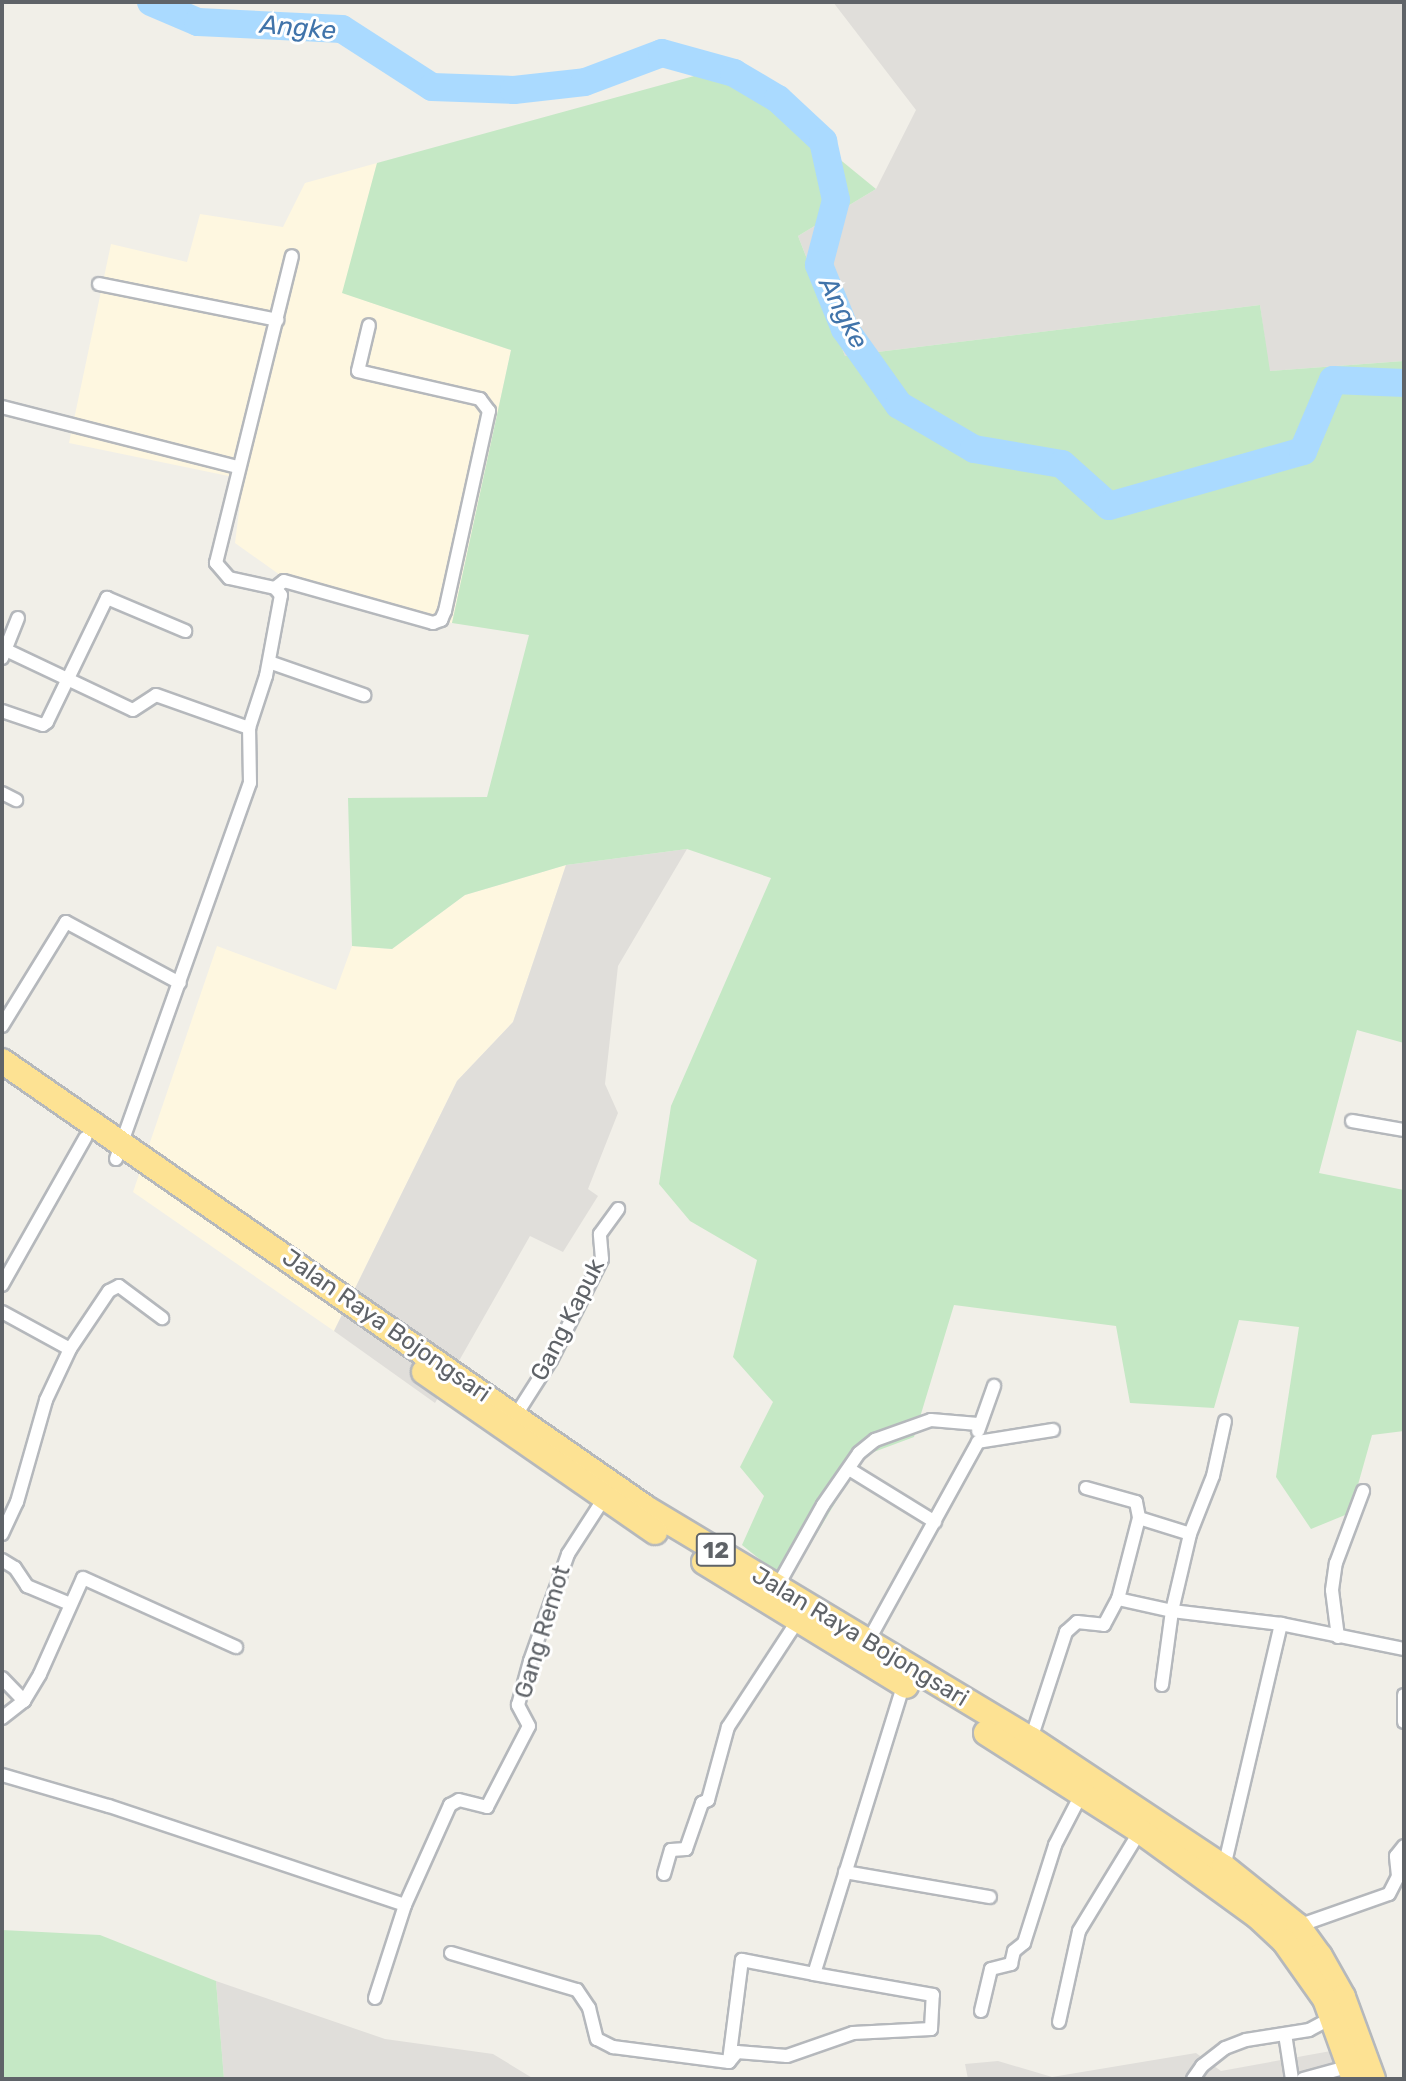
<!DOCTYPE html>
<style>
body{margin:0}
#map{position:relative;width:1406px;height:2081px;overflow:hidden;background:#f1efe8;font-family:Rubik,sans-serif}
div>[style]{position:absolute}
.commercial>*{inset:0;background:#fef7e0}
.industrial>*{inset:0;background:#e0deda}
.green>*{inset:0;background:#c5e8c5}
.river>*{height:28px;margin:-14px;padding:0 14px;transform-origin:14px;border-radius:14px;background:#aadaff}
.roads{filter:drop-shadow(2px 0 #b5b8bc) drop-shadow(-2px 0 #b5b8bc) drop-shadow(0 2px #b5b8bc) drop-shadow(0 -2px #b5b8bc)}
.street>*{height:12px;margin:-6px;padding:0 6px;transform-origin:6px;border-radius:6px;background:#fff}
.highway>*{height:24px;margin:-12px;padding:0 12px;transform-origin:12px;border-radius:12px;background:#fde293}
span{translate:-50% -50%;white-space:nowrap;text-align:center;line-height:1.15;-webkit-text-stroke:6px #fff;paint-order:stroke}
.shield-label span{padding:2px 5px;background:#fff;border:2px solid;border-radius:5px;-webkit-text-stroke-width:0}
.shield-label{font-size:23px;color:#5f6368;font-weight:700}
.street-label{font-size:24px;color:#5f6368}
.water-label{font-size:26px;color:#4174aa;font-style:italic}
.frame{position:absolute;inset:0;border:4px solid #5f6368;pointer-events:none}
</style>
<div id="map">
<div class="commercial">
<div style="clip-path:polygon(377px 163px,343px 293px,511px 350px,452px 623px,290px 582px,235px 543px,243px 479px,69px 443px,111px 244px,187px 262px,200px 214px,283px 227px,305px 183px)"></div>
<div style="clip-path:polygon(566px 865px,513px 1022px,457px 1081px,334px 1331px,133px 1192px,217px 946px,336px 990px,352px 946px,392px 949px,465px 895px)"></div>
</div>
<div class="industrial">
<div style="clip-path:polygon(833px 2px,1404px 2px,1404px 361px,1269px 371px,1260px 305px,845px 356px,798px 236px,876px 189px,916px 110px)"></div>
<div style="clip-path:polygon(687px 849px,618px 966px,605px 1084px,618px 1113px,588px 1189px,598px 1196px,563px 1252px,530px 1236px,435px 1403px,334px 1331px,457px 1081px,513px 1022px,566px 865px)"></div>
<div style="clip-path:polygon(216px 1981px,385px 2039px,493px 2054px,534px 2079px,224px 2079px)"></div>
<div style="clip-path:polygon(1331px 2051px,1340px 2079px,968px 2079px,965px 2064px,998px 2061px,1052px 2077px,1196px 2053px,1221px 2071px)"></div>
</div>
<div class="green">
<div style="clip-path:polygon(727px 67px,876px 189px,798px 236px,845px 356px,1260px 305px,1270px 371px,1404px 361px,1404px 1043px,1357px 1030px,1319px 1173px,1404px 1190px,1404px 1431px,1372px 1435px,1350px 1513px,1311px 1529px,1276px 1477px,1299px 1327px,1239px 1320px,1214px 1408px,1130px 1403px,1116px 1326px,954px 1305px,914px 1437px,863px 1456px,788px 1582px,742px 1545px,764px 1496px,740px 1467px,773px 1402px,733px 1357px,757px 1260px,690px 1221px,659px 1184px,671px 1106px,771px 878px,687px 849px,566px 865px,465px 895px,392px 949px,352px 946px,348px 798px,487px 797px,529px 635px,452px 623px,511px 350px,342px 293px,377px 163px)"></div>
<div style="clip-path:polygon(2px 1930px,100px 1935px,216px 1981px,224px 2079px,2px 2079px)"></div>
</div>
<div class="river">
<div style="left:151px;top:2px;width:51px;rotate:23.1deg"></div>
<div style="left:198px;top:22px;width:144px;rotate:2.8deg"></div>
<div style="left:342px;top:29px;width:107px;rotate:32.8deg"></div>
<div style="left:432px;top:87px;width:82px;rotate:2.1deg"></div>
<div style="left:514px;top:90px;width:71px;rotate:-6.4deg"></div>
<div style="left:585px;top:82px;width:82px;rotate:-20.6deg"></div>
<div style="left:662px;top:53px;width:75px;rotate:15.5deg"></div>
<div style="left:734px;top:73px;width:51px;rotate:30.6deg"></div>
<div style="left:778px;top:99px;width:62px;rotate:43deg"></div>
<div style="left:823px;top:141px;width:60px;rotate:77.6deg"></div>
<div style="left:836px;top:200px;width:67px;rotate:104.7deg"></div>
<div style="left:819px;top:265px;width:69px;rotate:67.9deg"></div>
<div style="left:845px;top:329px;width:93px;rotate:54.6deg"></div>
<div style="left:899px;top:405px;width:87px;rotate:30.4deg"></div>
<div style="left:974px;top:449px;width:89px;rotate:9.7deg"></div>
<div style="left:1062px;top:464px;width:63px;rotate:41.8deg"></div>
<div style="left:1109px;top:506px;width:202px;rotate:-15.8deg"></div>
<div style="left:1303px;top:451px;width:77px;rotate:-67.1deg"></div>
<div style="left:1333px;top:380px;width:71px;rotate:2.4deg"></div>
</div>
<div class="roads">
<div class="street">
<div style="left:99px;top:284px;width:182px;rotate:11.4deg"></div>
<div style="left:2px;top:407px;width:243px;rotate:14.3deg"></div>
<div style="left:275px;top:588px;width:11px;rotate:-38deg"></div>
<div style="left:284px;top:581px;width:155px;rotate:15.7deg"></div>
<div style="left:433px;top:623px;width:9px;rotate:-21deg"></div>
<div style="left:441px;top:620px;width:10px;rotate:-66deg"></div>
<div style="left:445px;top:611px;width:205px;rotate:-77.6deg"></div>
<div style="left:489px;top:411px;width:15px;rotate:-127deg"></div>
<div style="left:480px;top:399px;width:125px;rotate:-167.1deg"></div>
<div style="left:358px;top:371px;width:47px;rotate:-76.6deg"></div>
<div style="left:6px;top:650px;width:140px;rotate:25.3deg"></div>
<div style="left:133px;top:710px;width:27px;rotate:-33deg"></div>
<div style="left:156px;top:695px;width:99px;rotate:19.5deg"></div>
<div style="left:2px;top:658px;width:43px;rotate:-68.2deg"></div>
<div style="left:269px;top:662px;width:101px;rotate:19.2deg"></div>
<div style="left:2px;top:711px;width:43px;rotate:18.9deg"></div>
<div style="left:43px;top:725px;width:5px;rotate:-37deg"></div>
<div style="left:47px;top:722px;width:138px;rotate:-64.2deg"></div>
<div style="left:107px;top:598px;width:85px;rotate:22.9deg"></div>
<div style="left:2px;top:793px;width:16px;rotate:27deg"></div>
<div style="left:2px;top:1026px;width:122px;rotate:-58.4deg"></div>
<div style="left:66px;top:922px;width:129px;rotate:28.2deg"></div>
<div style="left:1352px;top:1121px;width:53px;rotate:9.8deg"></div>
<div style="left:116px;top:1159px;width:399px;rotate:-70.4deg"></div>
<div style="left:250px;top:783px;width:55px;rotate:-91deg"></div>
<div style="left:249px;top:728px;width:55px;rotate:-71.9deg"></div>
<div style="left:266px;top:676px;width:82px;rotate:-79.5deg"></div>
<div style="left:281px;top:595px;width:9px;rotate:-131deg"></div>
<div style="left:275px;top:588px;width:47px;rotate:-167.7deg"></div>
<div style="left:229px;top:578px;width:20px;rotate:-131deg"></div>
<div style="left:216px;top:563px;width:316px;rotate:-76.1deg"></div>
<div style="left:2px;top:1285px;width:169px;rotate:-60.5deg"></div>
<div style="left:2px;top:1312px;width:77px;rotate:28.6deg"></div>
<div style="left:514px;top:1418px;width:69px;rotate:-57.5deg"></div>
<div style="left:551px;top:1360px;width:113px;rotate:-63.2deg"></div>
<div style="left:602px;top:1259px;width:25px;rotate:-95deg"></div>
<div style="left:600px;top:1234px;width:31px;rotate:-54deg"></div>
<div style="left:978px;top:1431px;width:48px;rotate:-70.4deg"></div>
<div style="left:849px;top:1469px;width:101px;rotate:31.6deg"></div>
<div style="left:1086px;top:1488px;width:52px;rotate:15.6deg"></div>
<div style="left:1136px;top:1502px;width:16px;rotate:79deg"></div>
<div style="left:1139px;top:1518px;width:53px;rotate:17.4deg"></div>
<div style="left:2px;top:1534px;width:35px;rotate:-65deg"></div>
<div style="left:17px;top:1502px;width:106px;rotate:-74.1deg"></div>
<div style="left:46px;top:1400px;width:56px;rotate:-64.8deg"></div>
<div style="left:70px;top:1349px;width:70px;rotate:-56.1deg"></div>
<div style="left:109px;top:1291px;width:11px;rotate:-27deg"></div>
<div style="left:119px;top:1286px;width:54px;rotate:36.7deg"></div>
<div style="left:2px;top:1560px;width:15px;rotate:32deg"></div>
<div style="left:15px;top:1568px;width:22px;rotate:56deg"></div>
<div style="left:27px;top:1586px;width:47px;rotate:22.7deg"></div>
<div style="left:777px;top:1587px;width:94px;rotate:-60.7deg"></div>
<div style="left:823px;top:1505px;width:63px;rotate:-55.3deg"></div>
<div style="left:859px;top:1453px;width:21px;rotate:-39deg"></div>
<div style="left:875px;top:1440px;width:59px;rotate:-19.7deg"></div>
<div style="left:931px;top:1420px;width:47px;rotate:4.9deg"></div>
<div style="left:1118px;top:1599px;width:84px;rotate:-75.5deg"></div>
<div style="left:1338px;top:1637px;width:47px;rotate:-97.3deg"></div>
<div style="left:1332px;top:1590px;width:27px;rotate:-82deg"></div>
<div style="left:1336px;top:1563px;width:77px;rotate:-69.4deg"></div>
<div style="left:866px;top:1645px;width:232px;rotate:-61.1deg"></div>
<div style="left:978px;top:1442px;width:76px;rotate:-9.1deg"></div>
<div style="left:2px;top:1678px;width:32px;rotate:46deg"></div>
<div style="left:1162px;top:1685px;width:75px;rotate:-82.3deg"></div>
<div style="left:1172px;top:1611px;width:79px;rotate:-76.8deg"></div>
<div style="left:1190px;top:1534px;width:62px;rotate:-68.4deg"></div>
<div style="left:1213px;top:1476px;width:56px;rotate:-77.7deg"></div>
<div style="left:1404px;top:1695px;width:27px;rotate:90deg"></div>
<div style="left:2px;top:1718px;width:28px;rotate:-38deg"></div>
<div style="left:24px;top:1701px;width:31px;rotate:-59deg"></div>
<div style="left:40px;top:1674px;width:105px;rotate:-65.9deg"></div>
<div style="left:83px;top:1578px;width:168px;rotate:24.3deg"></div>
<div style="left:1031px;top:1739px;width:113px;rotate:-71.9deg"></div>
<div style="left:1066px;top:1632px;width:15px;rotate:-42deg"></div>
<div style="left:1077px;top:1622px;width:27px;rotate:6deg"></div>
<div style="left:1104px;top:1625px;width:30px;rotate:-62deg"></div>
<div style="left:1118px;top:1599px;width:55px;rotate:12.5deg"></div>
<div style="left:1172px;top:1611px;width:110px;rotate:6.8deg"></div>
<div style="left:1281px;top:1624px;width:126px;rotate:11.5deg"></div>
<div style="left:2px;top:1775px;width:111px;rotate:16.2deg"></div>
<div style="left:109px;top:1806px;width:312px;rotate:18.5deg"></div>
<div style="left:1224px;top:1867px;width:250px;rotate:-76.8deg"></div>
<div style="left:845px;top:1872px;width:147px;rotate:9.8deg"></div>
<div style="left:664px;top:1874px;width:25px;rotate:-74deg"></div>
<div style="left:671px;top:1850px;width:15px;rotate:-4deg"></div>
<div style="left:686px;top:1849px;width:49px;rotate:-70.8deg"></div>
<div style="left:702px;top:1803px;width:7px;rotate:-27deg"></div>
<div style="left:708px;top:1800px;width:76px;rotate:-74.7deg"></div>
<div style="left:728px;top:1727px;width:128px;rotate:-56.8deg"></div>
<div style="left:1298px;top:1926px;width:96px;rotate:-19.4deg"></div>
<div style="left:1389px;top:1894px;width:20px;rotate:-63deg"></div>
<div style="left:1398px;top:1876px;width:20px;rotate:-96deg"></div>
<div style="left:1396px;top:1856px;width:13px;rotate:-51deg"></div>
<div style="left:451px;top:1953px;width:131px;rotate:16.4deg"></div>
<div style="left:577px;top:1990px;width:22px;rotate:56deg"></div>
<div style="left:589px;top:2008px;width:32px;rotate:76deg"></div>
<div style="left:597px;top:2039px;width:18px;rotate:27deg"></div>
<div style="left:613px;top:2047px;width:117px;rotate:7.4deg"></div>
<div style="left:729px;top:2062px;width:13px;rotate:-51deg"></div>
<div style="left:737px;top:2052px;width:50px;rotate:4.6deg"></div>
<div style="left:787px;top:2056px;width:70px;rotate:-19.2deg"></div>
<div style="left:853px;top:2033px;width:78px;rotate:-2.9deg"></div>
<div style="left:931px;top:2029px;width:34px;rotate:-87deg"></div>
<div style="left:933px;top:1995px;width:121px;rotate:-170deg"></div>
<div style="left:814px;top:1974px;width:305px;rotate:-72.8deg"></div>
<div style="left:375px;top:1998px;width:98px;rotate:-72.1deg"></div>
<div style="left:405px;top:1905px;width:110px;rotate:-65.8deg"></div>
<div style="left:450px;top:1805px;width:10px;rotate:-29deg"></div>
<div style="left:459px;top:1800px;width:29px;rotate:14deg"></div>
<div style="left:487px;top:1807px;width:91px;rotate:-62.6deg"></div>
<div style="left:529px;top:1726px;width:24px;rotate:-118deg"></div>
<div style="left:518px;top:1705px;width:46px;rotate:-74.7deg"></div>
<div style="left:530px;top:1661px;width:114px;rotate:-70.4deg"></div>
<div style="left:568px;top:1554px;width:64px;rotate:-57.1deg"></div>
<div style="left:981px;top:2011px;width:43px;rotate:-76.6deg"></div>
<div style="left:991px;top:1969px;width:21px;rotate:-14deg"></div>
<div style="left:1011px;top:1964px;width:13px;rotate:-77deg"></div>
<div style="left:1014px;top:1951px;width:13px;rotate:-39deg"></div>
<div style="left:1024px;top:1943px;width:103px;rotate:-72.4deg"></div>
<div style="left:1055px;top:1845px;width:59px;rotate:-62.6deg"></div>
<div style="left:1059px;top:2022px;width:93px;rotate:-77.6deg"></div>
<div style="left:1079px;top:1931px;width:117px;rotate:-58.6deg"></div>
<div style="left:1285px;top:2034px;width:46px;rotate:81.2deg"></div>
<div style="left:729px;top:2061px;width:102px;rotate:-82.7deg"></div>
<div style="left:742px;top:1960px;width:73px;rotate:11deg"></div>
<div style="left:1193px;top:2079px;width:16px;rotate:-55deg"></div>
<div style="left:1202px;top:2066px;width:29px;rotate:-38deg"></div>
<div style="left:1225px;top:2048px;width:22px;rotate:-21deg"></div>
<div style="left:1246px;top:2040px;width:64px;rotate:-9deg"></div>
<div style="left:1309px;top:2030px;width:27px;rotate:-28deg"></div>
<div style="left:1303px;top:2079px;width:50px;rotate:-15.2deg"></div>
</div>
<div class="highway">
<div style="left:2px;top:1061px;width:784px;rotate:34.76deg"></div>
<div style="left:646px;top:1508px;width:449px;rotate:31deg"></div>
<div style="left:1031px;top:1739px;width:232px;rotate:33.6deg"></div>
<div style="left:1224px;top:1867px;width:95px;rotate:38.6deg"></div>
<div style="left:1298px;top:1926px;width:37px;rotate:54deg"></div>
<div style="left:1320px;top:1956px;width:47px;rotate:60.7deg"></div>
<div style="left:1343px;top:1997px;width:87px;rotate:69.9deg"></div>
<div style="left:424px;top:1372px;width:281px;rotate:34.7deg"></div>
<div style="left:704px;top:1562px;width:237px;rotate:31.5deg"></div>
<div style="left:986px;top:1733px;width:183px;rotate:32.5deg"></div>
<div style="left:1140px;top:1831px;width:145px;rotate:36deg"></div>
<div style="left:1257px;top:1916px;width:37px;rotate:43deg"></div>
<div style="left:1284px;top:1941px;width:71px;rotate:54.7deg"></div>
<div style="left:1325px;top:1999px;width:85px;rotate:70.1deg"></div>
</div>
</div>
<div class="shield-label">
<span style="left:716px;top:1550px">12</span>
</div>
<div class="street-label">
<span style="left:568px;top:1320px;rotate:-63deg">Gang Kapuk</span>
<span style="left:386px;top:1326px;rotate:35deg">Jalan Raya Bojongsari</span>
<span style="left:543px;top:1632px;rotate:-73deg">Gang Remot</span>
<span style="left:860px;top:1637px;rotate:31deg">Jalan Raya Bojongsari</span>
</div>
<div class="water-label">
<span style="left:298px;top:28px;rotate:5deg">Angke</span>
<span style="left:843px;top:313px;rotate:63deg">Angke</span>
</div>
<div class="frame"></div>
</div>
